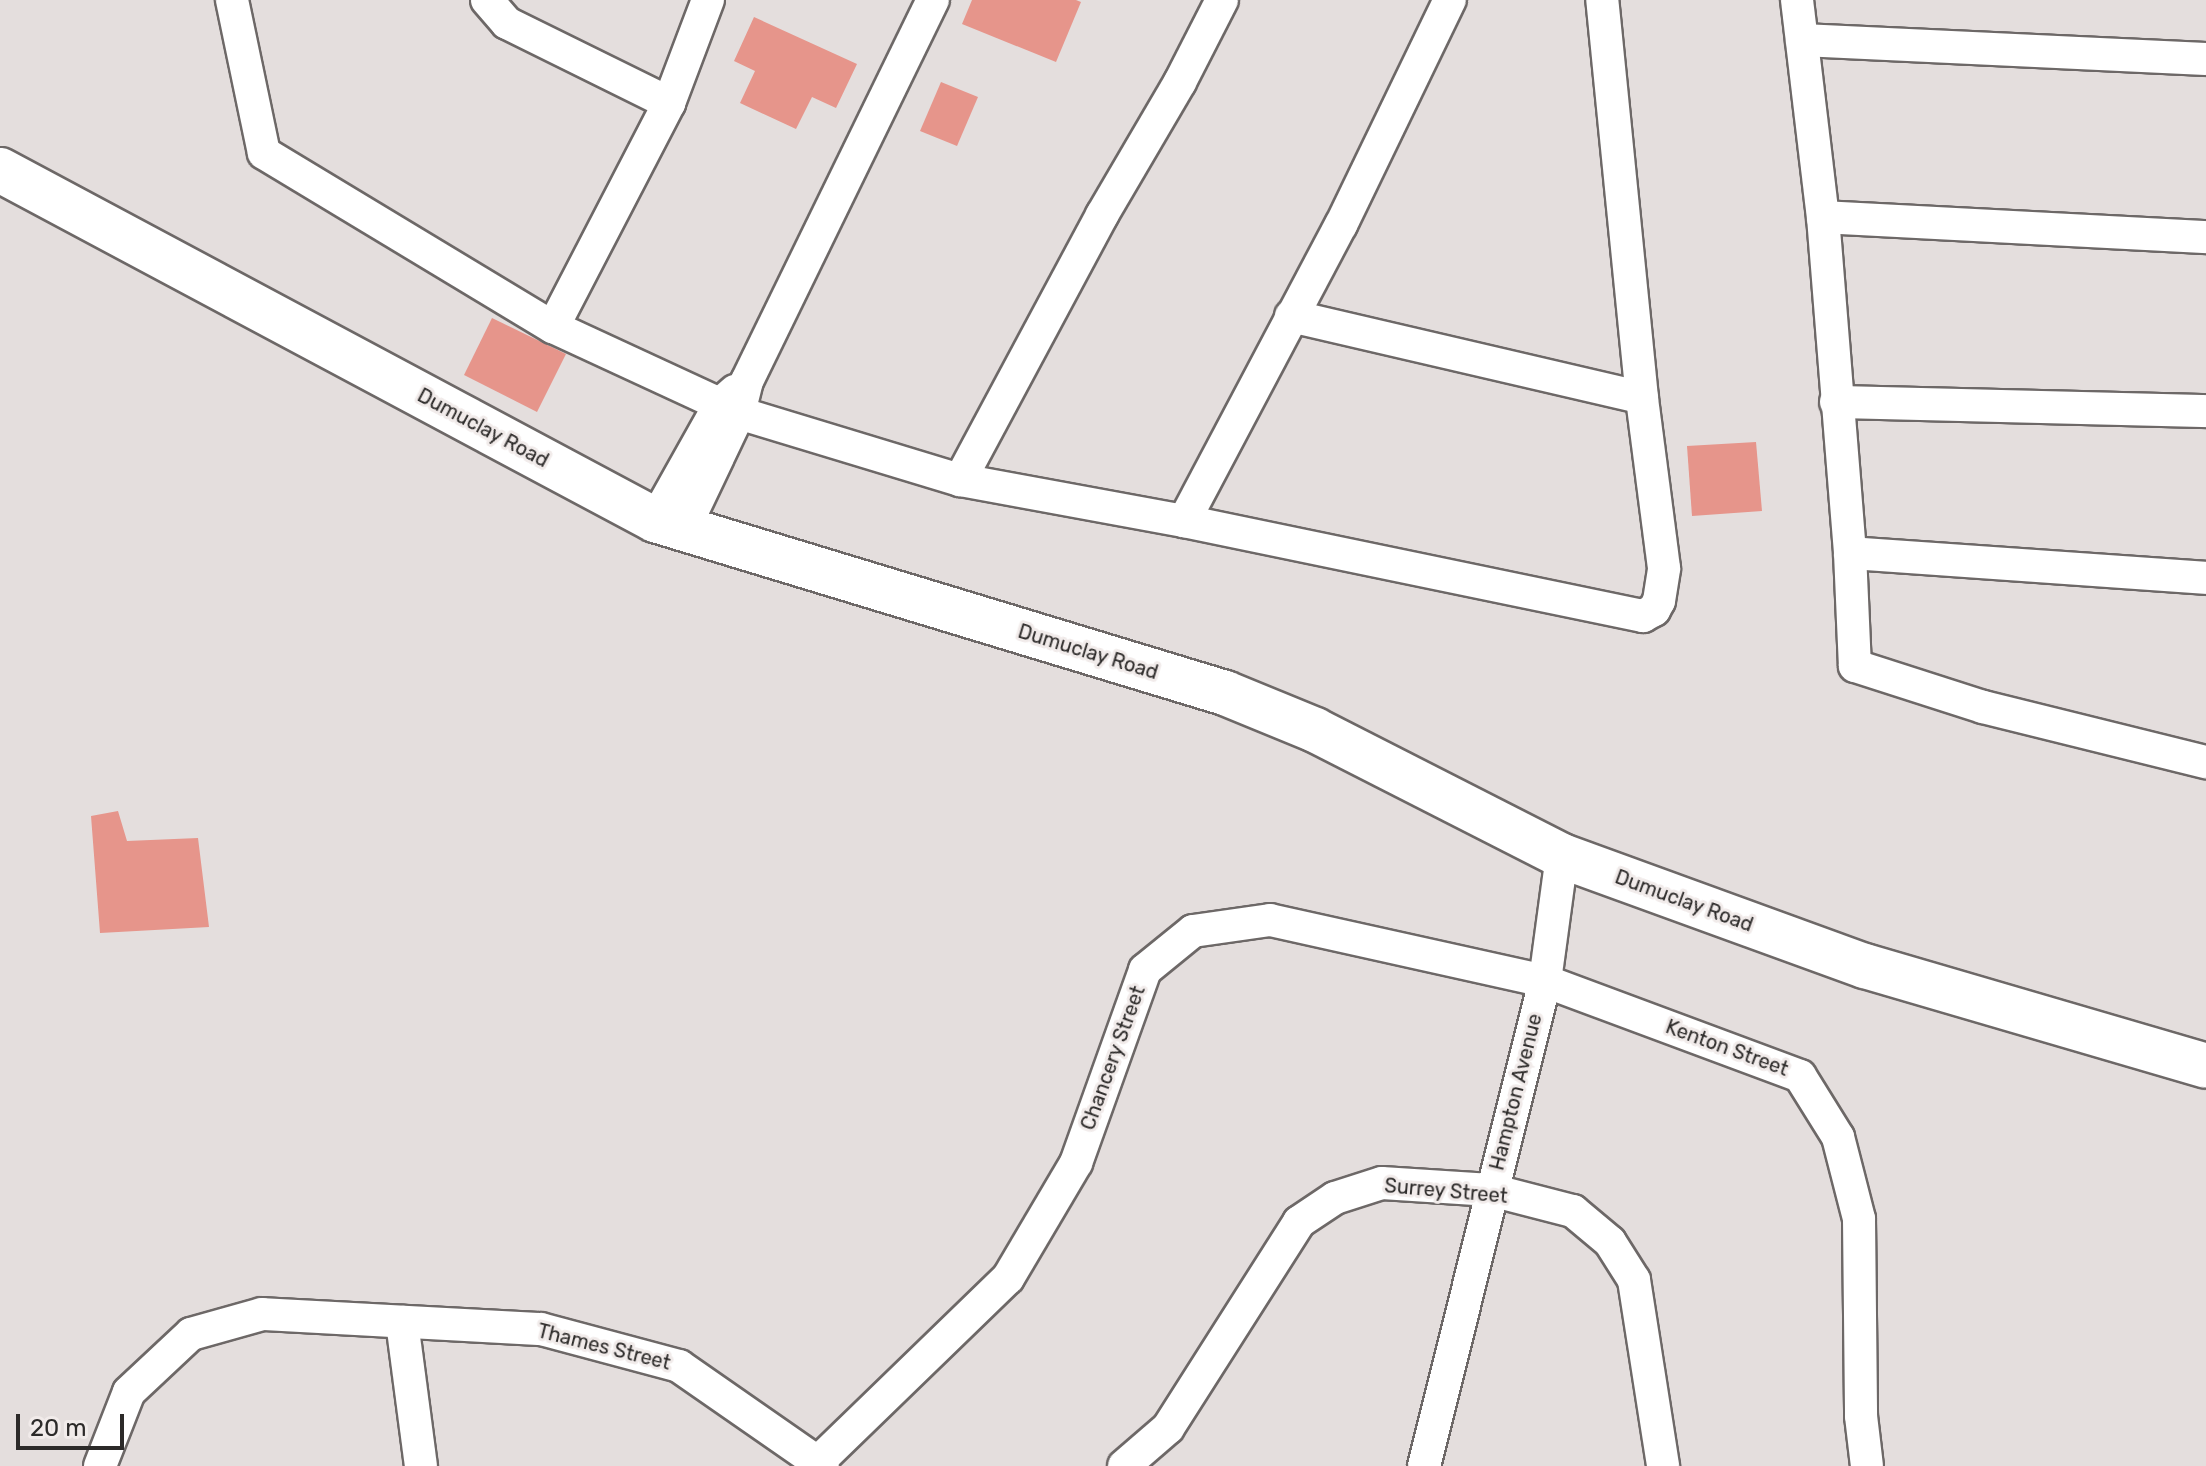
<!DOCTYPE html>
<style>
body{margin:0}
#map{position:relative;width:2206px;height:1466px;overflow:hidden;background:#e4dedd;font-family:Rubik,sans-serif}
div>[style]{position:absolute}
.building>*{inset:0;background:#e6958b}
.roads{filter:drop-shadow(2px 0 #6d6867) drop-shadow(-2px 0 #6d6867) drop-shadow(0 2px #6d6867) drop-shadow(0 -2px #6d6867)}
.street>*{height:32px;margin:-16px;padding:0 16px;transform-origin:16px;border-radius:16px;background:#fff}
.secondary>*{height:44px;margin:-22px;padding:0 22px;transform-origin:22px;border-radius:22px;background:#fff}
span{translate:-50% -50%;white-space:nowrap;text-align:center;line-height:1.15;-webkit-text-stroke:6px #f1ebea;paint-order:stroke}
.street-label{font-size:20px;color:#2c2a29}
.scale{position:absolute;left:16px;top:1414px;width:108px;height:36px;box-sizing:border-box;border:4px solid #2c2a29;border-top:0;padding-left:10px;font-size:24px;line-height:28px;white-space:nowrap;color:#2c2a29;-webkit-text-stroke:6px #f1ebea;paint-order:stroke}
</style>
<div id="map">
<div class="building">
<div style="clip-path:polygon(972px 0,1076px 0,1081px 2px,1056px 62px,962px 24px)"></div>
<div style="clip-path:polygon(754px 17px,857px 64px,836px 108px,812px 97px,796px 129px,740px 103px,755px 71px,734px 61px)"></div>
<div style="clip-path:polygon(941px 82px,978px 97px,957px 146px,920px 131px)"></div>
<div style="clip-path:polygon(492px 318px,566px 354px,537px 412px,464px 375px)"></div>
<div style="clip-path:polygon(1756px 442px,1762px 511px,1692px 516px,1687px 446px)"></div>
<div style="clip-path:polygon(118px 811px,127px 841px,198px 838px,209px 927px,100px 933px,91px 816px)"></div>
</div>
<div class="roads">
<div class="street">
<div style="left:232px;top:0;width:156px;rotate:78.2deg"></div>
<div style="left:264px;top:153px;width:337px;rotate:31.1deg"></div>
<div style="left:553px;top:327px;width:205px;rotate:24.8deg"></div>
<div style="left:739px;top:413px;width:231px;rotate:16.9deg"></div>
<div style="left:960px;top:480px;width:228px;rotate:10.4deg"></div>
<div style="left:1184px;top:521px;width:469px;rotate:11.7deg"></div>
<div style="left:1643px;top:616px;width:13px;rotate:-29deg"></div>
<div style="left:1654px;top:610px;width:10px;rotate:-61deg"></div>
<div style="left:1659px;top:601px;width:33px;rotate:-81deg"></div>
<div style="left:1664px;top:568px;width:171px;rotate:-97.4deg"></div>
<div style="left:1642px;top:398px;width:400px;rotate:-95.7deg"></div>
<div style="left:487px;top:0;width:30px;rotate:49deg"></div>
<div style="left:507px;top:23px;width:181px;rotate:26.3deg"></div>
<div style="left:1797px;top:0;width:219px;rotate:83.2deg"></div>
<div style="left:1823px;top:217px;width:337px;rotate:85.4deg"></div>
<div style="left:1850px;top:553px;width:113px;rotate:87.5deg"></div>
<div style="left:1855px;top:666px;width:134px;rotate:17.8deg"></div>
<div style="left:1983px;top:707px;width:230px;rotate:13.9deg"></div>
<div style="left:1802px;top:40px;width:404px;rotate:2.7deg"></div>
<div style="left:1823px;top:217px;width:384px;rotate:3deg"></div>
<div style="left:1291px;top:316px;width:360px;rotate:13.1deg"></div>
<div style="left:553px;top:327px;width:252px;rotate:-62.6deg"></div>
<div style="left:669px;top:103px;width:110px;rotate:-69.3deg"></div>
<div style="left:1836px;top:402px;width:370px;rotate:1.4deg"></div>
<div style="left:960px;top:480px;width:301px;rotate:-61.8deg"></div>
<div style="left:1102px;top:215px;width:154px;rotate:-59.6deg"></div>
<div style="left:1180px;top:82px;width:92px;rotate:-62.9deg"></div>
<div style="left:655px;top:520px;width:133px;rotate:-60.7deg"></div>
<div style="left:720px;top:404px;width:20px;rotate:-41deg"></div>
<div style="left:1184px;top:521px;width:335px;rotate:-62.1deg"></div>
<div style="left:1341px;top:225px;width:250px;rotate:-64.2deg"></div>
<div style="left:683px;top:531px;width:131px;rotate:-64.6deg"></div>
<div style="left:739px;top:413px;width:33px;rotate:-76deg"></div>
<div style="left:747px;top:381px;width:424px;rotate:-64deg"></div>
<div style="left:1850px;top:553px;width:357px;rotate:4deg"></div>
<div style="left:402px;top:1322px;width:145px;rotate:82.5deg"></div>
<div style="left:100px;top:1466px;width:79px;rotate:-68.6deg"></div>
<div style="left:129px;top:1392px;width:85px;rotate:-43.1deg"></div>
<div style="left:191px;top:1334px;width:74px;rotate:-15.7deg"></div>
<div style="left:262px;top:1314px;width:279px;rotate:3.1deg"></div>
<div style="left:541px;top:1329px;width:143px;rotate:15deg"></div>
<div style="left:679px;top:1366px;width:175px;rotate:34.8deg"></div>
<div style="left:814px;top:1466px;width:270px;rotate:-44.1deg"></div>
<div style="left:1008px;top:1278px;width:134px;rotate:-59.4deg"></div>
<div style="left:1076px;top:1163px;width:205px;rotate:-70.3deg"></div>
<div style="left:1145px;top:970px;width:62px;rotate:-39.1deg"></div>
<div style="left:1193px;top:931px;width:78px;rotate:-8.1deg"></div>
<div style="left:1270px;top:920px;width:282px;rotate:12.5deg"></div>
<div style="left:1545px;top:981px;width:272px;rotate:20.4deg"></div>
<div style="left:1800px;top:1076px;width:72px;rotate:58.1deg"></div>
<div style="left:1838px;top:1137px;width:85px;rotate:75.6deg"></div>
<div style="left:1859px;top:1219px;width:197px;rotate:89.4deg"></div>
<div style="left:1861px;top:1416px;width:50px;rotate:83.2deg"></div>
<div style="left:1124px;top:1466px;width:58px;rotate:-40.8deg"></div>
<div style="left:1168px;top:1428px;width:244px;rotate:-57.5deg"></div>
<div style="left:1299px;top:1222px;width:43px;rotate:-33.7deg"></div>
<div style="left:1335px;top:1198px;width:49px;rotate:-17.7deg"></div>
<div style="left:1382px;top:1183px;width:109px;rotate:3.7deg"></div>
<div style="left:1491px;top:1190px;width:85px;rotate:14.4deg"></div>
<div style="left:1573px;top:1211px;width:48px;rotate:40deg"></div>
<div style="left:1610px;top:1242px;width:45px;rotate:57.7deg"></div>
<div style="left:1634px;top:1280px;width:188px;rotate:81.1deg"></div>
<div style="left:1424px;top:1466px;width:500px;rotate:-76deg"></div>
<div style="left:1545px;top:981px;width:126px;rotate:-82.3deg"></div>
</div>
<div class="secondary">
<div style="left:0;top:170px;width:743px;rotate:28.12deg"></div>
<div style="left:655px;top:520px;width:596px;rotate:16.88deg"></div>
<div style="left:1225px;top:693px;width:97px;rotate:22.3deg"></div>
<div style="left:1315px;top:730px;width:277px;rotate:27deg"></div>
<div style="left:1562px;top:856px;width:322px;rotate:20deg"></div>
<div style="left:1865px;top:966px;width:355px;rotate:16.3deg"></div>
</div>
</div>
<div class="street-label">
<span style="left:483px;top:428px;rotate:28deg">Dumuclay Road</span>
<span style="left:1088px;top:652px;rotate:17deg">Dumuclay Road</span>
<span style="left:1684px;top:901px;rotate:20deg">Dumuclay Road</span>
<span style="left:1727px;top:1048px;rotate:20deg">Kenton Street</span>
<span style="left:1113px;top:1058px;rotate:-70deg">Chancery Street</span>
<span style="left:1516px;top:1092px;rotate:-76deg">Hampton Avenue</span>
<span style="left:1446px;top:1191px;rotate:5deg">Surrey Street</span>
<span style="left:604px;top:1347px;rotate:14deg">Thames Street</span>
</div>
<div class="scale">20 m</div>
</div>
